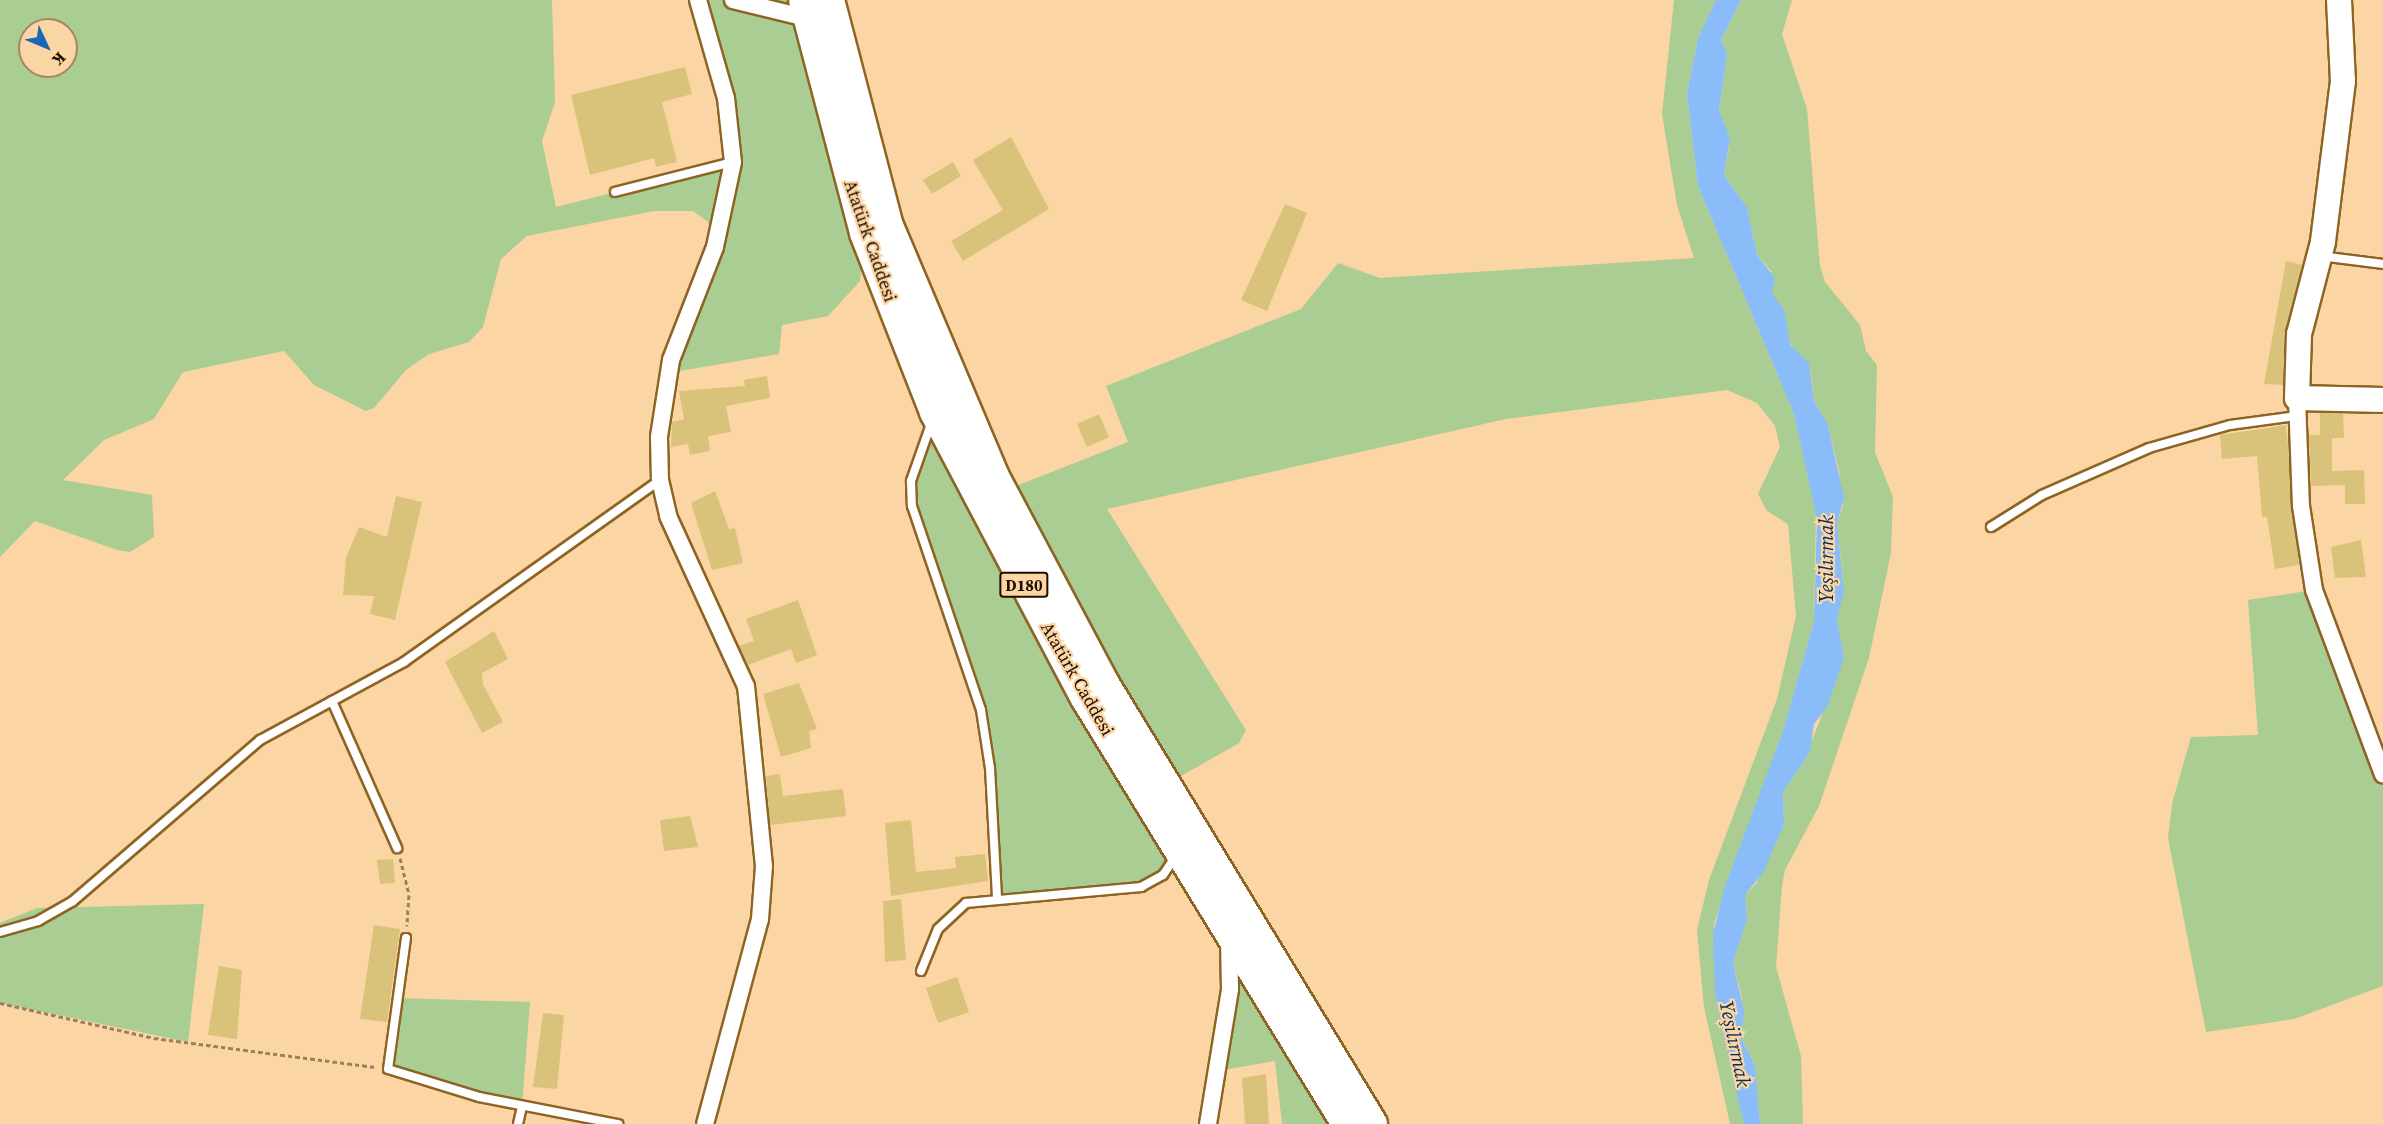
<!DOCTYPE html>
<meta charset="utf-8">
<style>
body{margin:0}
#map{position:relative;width:2383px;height:1124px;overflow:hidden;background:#fcd5a4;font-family:"Source Serif 4",serif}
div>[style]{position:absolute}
.green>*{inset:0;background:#a9cd92}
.water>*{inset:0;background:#89bcf8}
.building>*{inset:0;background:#d9c37a}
.path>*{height:3px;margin-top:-1.5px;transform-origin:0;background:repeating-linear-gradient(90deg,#9c7f5d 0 4.5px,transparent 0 7.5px)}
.roads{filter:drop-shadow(2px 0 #8e6423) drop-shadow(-2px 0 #8e6423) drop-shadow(0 2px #8e6423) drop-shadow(0 -2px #8e6423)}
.lane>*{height:8px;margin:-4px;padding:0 4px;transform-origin:4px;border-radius:4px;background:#fff}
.street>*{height:16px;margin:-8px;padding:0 8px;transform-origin:8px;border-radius:8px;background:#fff}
.secondary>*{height:24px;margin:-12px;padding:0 12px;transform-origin:12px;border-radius:12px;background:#fff}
.highway>*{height:30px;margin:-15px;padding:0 15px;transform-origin:15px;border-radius:15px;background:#fff}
span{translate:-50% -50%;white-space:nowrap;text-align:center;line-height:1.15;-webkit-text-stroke:4.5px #fcd5a4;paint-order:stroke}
.shield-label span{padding:2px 4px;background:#fcd5a4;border:2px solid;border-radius:4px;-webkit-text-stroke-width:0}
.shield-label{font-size:16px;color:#1e0e00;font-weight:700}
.street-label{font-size:18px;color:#1e0e00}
.water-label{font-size:20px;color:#002c59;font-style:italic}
.north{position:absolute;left:18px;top:18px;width:60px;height:60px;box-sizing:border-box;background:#fcd5a4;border:2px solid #a38562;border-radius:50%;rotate:134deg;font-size:16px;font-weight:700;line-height:24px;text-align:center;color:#1e0e00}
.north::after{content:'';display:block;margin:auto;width:21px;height:27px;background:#1b66b6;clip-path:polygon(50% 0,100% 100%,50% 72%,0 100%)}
</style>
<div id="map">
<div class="green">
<div style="clip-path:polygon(evenodd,0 0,552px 0,555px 102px,542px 141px,556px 207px,733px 162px,698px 0,804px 0,865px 233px,860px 281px,828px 316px,782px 325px,779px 354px,668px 373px,715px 247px,708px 222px,693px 211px,654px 211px,527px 236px,501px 259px,483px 327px,469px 342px,429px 354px,406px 370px,374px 408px,366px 411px,314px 385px,284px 351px,183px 372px,154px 419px,104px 440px,63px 480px,152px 495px,154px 537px,130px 552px,117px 550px,35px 521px,0 557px,0 0,30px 30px,66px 30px,66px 66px,30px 66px,30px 30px)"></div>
<div style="clip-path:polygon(1674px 0,1716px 0,1698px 38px,1687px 94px,1698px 186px,1794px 414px,1816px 511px,1814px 621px,1783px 731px,1714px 924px,1715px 994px,1744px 1124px,1730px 1124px,1704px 1007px,1697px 930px,1709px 880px,1777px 699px,1796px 616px,1788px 524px,1767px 511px,1758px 494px,1780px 447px,1775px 426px,1757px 403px,1727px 390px,1506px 419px,1107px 509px,1246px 730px,1239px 743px,1167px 784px,1001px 492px,1128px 442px,1106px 386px,1301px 309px,1338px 263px,1380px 278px,1694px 258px,1677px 205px,1662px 114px)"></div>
<div style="clip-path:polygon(1741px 0,1792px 0,1782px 34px,1807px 109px,1820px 266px,1825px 282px,1860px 325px,1866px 351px,1877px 365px,1875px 452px,1893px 497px,1891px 553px,1869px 658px,1819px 806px,1785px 870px,1782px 886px,1776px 967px,1801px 1056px,1803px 1124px,1760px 1124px,1755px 1065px,1741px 1038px,1742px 998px,1733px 962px,1747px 920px,1745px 895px,1756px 884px,1784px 824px,1783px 792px,1813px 738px,1844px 658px,1837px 619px,1843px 580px,1837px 523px,1843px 505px,1839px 471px,1828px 425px,1814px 401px,1811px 374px,1787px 338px,1784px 310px,1772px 293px,1771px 271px,1757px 255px,1747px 207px,1724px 175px,1729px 147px,1719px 111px,1727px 54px,1721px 40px)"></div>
<div style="clip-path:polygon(935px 412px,1180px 848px,1154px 882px,997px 899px,981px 710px,912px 506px,918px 455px)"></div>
<div style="clip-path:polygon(2314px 590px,2383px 775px,2383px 986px,2294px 1019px,2206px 1032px,2168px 838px,2172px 804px,2191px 737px,2258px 735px,2248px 600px)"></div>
<div style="clip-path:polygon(204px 904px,188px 1042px,0 1003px,0 923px,37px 908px)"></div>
<div style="clip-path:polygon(1229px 927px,1347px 1124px,1282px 1124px,1275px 1061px,1217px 1071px)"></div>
<div style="clip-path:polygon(398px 998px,530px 1002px,522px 1107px,388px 1069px)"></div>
</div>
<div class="water">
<div style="clip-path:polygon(1716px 0,1741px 0,1721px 40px,1727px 54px,1719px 111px,1730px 138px,1724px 175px,1747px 207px,1757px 255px,1775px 278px,1772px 293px,1784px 310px,1790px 344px,1809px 363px,1814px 401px,1828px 425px,1844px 498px,1837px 523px,1844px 592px,1837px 619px,1844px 658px,1827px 707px,1814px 724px,1810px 752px,1783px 792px,1784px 824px,1763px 873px,1745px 895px,1747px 920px,1733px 962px,1744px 1011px,1741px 1038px,1755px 1065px,1760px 1124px,1744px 1124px,1739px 1104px,1715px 994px,1713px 934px,1724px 889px,1783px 731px,1814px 621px,1817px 519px,1794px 414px,1698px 186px,1687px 94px,1698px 38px)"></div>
</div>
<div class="building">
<div style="clip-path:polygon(685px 67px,692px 94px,662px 102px,677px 162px,656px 167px,654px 158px,590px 175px,571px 95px)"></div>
<div style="clip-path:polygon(1011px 137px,1049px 209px,963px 261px,951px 241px,1003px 210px,973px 160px)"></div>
<div style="clip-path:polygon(953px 162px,961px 176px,932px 194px,923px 180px)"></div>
<div style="clip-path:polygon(1285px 204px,1307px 213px,1267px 311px,1241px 300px)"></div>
<div style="clip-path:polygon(2286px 261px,2302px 265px,2285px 331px,2283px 385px,2264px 384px)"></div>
<div style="clip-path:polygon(767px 376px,770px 398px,726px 406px,731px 432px,708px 436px,710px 451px,690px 455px,688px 444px,671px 447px,672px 422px,684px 419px,679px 391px,745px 386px,744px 380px)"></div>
<div style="clip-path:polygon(2320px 413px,2343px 413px,2344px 438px,2332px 438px,2332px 471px,2364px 470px,2365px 504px,2345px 504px,2345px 485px,2311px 486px,2309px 435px,2320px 435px)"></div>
<div style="clip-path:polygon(1099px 414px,1109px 437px,1087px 447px,1077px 424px)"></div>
<div style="clip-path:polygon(2286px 425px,2299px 565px,2275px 569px,2267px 517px,2262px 517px,2257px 456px,2222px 459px,2220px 435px)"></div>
<div style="clip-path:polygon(715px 491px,729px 529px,735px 528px,743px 563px,712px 570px,691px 503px)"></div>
<div style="clip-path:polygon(396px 496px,422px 502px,395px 620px,370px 614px,374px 596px,343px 595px,346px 558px,359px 527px,387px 537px)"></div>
<div style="clip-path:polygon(2361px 540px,2366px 577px,2335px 578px,2331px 547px)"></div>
<div style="clip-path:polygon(798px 600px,817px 655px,796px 663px,791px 649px,748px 665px,739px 646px,754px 641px,746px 619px)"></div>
<div style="clip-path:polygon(494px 631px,508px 659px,482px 673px,483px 684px,503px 722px,482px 733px,445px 662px)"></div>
<div style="clip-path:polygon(799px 683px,817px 729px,809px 731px,811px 748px,781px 757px,763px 694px)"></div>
<div style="clip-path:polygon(780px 774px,783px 796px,843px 789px,846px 816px,770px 825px,766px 776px)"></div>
<div style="clip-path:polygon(690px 816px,698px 847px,664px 851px,660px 820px)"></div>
<div style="clip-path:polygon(911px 820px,916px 872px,956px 868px,955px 857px,985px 854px,988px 881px,891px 896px,885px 823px)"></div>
<div style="clip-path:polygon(393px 859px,395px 883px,380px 884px,377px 860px)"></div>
<div style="clip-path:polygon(901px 899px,906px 960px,885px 962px,883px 901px)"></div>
<div style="clip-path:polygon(374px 925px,400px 929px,387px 1022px,360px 1019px)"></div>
<div style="clip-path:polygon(219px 966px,242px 970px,237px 1039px,208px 1035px)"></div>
<div style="clip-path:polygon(957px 977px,969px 1012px,938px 1023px,926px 988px)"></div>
<div style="clip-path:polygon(543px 1013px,564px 1015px,557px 1089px,533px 1087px)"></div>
<div style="clip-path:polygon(1266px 1074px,1269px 1124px,1245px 1124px,1242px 1078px)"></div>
</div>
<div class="path">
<div style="left:400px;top:858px;width:38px;rotate:76deg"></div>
<div style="left:409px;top:895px;width:31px;rotate:94deg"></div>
<div style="left:0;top:1003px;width:158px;rotate:12.8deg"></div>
<div style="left:154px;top:1038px;width:223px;rotate:7.5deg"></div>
</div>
<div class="roads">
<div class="lane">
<div style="left:615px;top:192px;width:122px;rotate:-14.3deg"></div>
<div style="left:2320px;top:256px;width:64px;rotate:7.2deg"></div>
<div style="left:932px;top:421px;width:64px;rotate:109.3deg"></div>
<div style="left:911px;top:481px;width:25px;rotate:88deg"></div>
<div style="left:912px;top:506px;width:215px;rotate:71.3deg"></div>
<div style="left:981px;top:710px;width:59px;rotate:81.2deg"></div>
<div style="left:990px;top:768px;width:131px;rotate:86.9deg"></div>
<div style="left:1991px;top:527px;width:60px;rotate:-32.1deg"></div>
<div style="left:2042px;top:495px;width:117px;rotate:-23.7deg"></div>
<div style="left:2149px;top:448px;width:84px;rotate:-15.9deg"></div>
<div style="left:2230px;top:425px;width:68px;rotate:-7.7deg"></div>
<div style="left:332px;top:701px;width:161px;rotate:66.1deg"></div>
<div style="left:0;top:932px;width:40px;rotate:-16deg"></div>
<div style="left:38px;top:921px;width:40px;rotate:-29.7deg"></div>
<div style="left:73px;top:901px;width:247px;rotate:-40.7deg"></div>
<div style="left:260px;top:740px;width:164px;rotate:-28.4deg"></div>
<div style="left:404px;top:662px;width:314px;rotate:-35.4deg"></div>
<div style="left:406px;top:938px;width:132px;rotate:97.8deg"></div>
<div style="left:388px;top:1069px;width:95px;rotate:17.1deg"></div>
<div style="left:479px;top:1097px;width:142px;rotate:11deg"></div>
<div style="left:921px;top:971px;width:45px;rotate:-68deg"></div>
<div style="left:938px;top:929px;width:38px;rotate:-43deg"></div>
<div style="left:966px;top:903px;width:176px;rotate:-5.2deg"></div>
<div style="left:1141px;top:887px;width:25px;rotate:-29deg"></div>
<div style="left:1163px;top:875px;width:23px;rotate:-56deg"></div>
<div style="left:518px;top:1124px;width:17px;rotate:-77deg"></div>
</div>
<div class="street">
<div style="left:698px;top:0;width:102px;rotate:74.1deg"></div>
<div style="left:726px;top:98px;width:64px;rotate:83.8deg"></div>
<div style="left:733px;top:162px;width:87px;rotate:102deg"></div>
<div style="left:715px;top:247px;width:121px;rotate:111.3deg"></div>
<div style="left:671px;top:360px;width:78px;rotate:98.9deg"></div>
<div style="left:659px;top:437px;width:43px;rotate:88.7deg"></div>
<div style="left:660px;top:480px;width:37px;rotate:77deg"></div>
<div style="left:668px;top:516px;width:187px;rotate:65.4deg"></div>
<div style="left:746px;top:686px;width:181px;rotate:84.3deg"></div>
<div style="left:764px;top:866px;width:53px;rotate:94.3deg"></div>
<div style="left:760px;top:919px;width:212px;rotate:105deg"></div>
<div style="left:733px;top:0;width:76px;rotate:13.7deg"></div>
<div style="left:2297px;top:398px;width:108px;rotate:87.9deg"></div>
<div style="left:2301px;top:506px;width:85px;rotate:81.2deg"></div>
<div style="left:2314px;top:590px;width:197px;rotate:69.5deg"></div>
<div style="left:1208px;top:1124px;width:137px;rotate:-80.7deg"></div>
<div style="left:1230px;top:989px;width:49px;rotate:-91.2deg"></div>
</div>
<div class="secondary">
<div style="left:2339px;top:0;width:81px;rotate:87.2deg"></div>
<div style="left:2343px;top:81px;width:162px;rotate:97.1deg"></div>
<div style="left:2323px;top:242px;width:95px;rotate:104.6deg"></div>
<div style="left:2299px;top:334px;width:64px;rotate:91.8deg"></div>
<div style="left:2297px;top:398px;width:86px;rotate:1.3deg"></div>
</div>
<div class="highway">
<div style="left:804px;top:0;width:241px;rotate:75.3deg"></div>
<div style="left:865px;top:233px;width:192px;rotate:68.6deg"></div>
<div style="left:935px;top:412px;width:323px;rotate:62.2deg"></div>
<div style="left:1086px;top:698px;width:500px;rotate:58.5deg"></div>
<div style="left:829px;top:0;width:234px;rotate:75.4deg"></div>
<div style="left:888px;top:226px;width:272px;rotate:67.1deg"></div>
<div style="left:994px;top:477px;width:234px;rotate:62deg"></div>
<div style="left:1104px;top:684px;width:515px;rotate:58.65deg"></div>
</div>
</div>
<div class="shield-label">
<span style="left:1024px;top:585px">D180</span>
</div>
<div class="street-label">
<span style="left:870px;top:241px;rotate:71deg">Atatürk Caddesi</span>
<span style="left:1077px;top:679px;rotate:60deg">Atatürk Caddesi</span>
</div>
<div class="water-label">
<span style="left:1826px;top:559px;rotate:-90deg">Yeşilırmak</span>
<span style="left:1735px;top:1044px;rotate:78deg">Yeşilırmak</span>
</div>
<div class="north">K</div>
</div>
